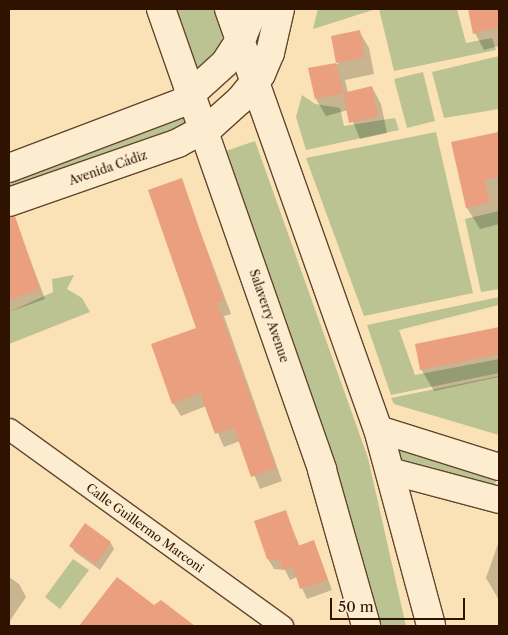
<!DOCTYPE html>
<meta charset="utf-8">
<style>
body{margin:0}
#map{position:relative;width:508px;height:635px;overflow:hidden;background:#fbe1b6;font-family:"Libre Caslon Text",serif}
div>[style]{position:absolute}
.green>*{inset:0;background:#bac391}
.shadow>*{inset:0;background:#0003}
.building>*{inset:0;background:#ea9f7f}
.roads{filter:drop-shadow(1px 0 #62462e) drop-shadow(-1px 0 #62462e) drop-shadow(0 1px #62462e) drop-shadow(0 -1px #62462e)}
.minor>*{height:21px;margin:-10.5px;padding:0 10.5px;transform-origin:10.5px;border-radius:10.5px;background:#fcecd0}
.tertiary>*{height:26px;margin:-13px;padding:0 13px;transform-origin:13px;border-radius:13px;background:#fcecd0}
.secondary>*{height:28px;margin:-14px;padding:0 14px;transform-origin:14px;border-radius:14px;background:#fcecd0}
span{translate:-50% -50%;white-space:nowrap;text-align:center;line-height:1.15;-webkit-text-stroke:5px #fcecd0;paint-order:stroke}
.street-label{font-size:12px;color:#2f1300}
.frame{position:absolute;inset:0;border:10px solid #2f1300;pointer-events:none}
.scale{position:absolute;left:330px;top:598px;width:135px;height:22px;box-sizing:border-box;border:2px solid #2f1300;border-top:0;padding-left:6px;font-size:15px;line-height:18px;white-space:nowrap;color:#2f1300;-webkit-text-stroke:4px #fcecd0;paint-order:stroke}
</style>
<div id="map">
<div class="green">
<div style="clip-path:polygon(173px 9px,217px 9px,225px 30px,219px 47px,195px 70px)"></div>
<div style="clip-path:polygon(318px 9px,376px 9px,313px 29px)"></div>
<div style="clip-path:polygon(379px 9px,457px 9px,466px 43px,492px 38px,496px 50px,394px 71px)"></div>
<div style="clip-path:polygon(499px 56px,499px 109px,444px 118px,432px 72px)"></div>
<div style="clip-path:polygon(423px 72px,435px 121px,407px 128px,394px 79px)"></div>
<div style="clip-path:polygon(302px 95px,315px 104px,340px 108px,344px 126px,395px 118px,399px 130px,306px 150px,296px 117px)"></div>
<div style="clip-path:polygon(181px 118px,189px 122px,191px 128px,9px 192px,9px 180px)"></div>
<div style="clip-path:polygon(436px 132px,473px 293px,364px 316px,306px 158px)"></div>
<div style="clip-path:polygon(255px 141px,368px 458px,406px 626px,375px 626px,330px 471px,226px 151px)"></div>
<div style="clip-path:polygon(499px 211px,499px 289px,481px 292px,465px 219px)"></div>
<div style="clip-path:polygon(74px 275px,67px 289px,82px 298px,90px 312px,9px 344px,9px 312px,53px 292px,52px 279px)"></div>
<div style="clip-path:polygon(499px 297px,499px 305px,399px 330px,415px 375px,499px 359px,499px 373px,391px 395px,367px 325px)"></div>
<div style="clip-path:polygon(499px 376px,499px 435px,394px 404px,391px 398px)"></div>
<div style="clip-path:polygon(397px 447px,497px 478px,492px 492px,403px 464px)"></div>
<div style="clip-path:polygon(73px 559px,89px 570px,60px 609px,45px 597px)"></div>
</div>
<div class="shadow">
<div style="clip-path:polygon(469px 9px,499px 9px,499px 46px,484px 50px,475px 33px)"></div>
<div style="clip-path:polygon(359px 31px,369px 48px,374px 74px,345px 80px,348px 93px,372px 87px,381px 104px,387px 133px,360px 139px,348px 110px,326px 116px,316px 99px,309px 69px,338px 64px,333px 37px)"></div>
<div style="clip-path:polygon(499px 132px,499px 224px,480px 229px,467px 208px,452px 143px)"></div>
<div style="clip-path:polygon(181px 180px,231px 314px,224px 316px,282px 481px,260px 489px,240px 441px,224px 447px,206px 406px,181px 416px,173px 403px,197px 329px)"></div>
<div style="clip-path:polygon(16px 222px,45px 299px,9px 312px,9px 224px)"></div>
<div style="clip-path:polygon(499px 328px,499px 377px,434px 391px,421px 369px,416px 345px)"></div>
<div style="clip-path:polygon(285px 511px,300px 547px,314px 542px,332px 590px,307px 599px,297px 577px,290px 580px,285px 570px,274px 569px,268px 559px)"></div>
<div style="clip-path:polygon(499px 541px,499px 600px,486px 578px)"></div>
<div style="clip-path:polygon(110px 542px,114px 549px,100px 570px,75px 552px,71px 546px)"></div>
<div style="clip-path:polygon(9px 577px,19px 584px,26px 597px,9px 622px)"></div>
<div style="clip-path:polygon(117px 578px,154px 607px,161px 602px,193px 626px,81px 626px)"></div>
</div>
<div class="building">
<div style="clip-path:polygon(468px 9px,499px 9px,499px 27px,473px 34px)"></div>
<div style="clip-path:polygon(360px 30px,365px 57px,336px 63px,331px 36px)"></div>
<div style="clip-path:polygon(336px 63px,343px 93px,315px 99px,308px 68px)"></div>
<div style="clip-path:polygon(372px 86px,378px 116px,349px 123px,343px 93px)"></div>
<div style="clip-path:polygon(499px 132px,499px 177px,485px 180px,490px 202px,466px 208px,451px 142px)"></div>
<div style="clip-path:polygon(182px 178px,224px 301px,217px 303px,276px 468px,251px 477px,234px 428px,215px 434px,200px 393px,172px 404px,151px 344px,196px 328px,148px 190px)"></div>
<div style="clip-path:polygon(15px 216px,40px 289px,9px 300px,9px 217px)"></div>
<div style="clip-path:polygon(499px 327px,499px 354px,420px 370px,415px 344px)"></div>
<div style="clip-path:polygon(286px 510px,298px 546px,314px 540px,328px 580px,300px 589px,293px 567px,283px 570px,280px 561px,267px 559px,254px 521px)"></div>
<div style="clip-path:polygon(85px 523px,111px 542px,96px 564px,69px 546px)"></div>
<div style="clip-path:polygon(117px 577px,154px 605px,161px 600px,195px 626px,79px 626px)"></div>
</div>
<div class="roads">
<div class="minor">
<div style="left:9px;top:429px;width:337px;rotate:35.8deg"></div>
</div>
<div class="tertiary">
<div style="left:378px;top:429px;width:127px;rotate:17.4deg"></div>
<div style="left:390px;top:471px;width:113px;rotate:14.9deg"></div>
</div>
<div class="secondary">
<div style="left:161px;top:9px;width:488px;rotate:70.7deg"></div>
<div style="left:322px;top:470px;width:162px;rotate:74.2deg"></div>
<div style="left:229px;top:9px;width:446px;rotate:70.5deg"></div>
<div style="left:378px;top:429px;width:204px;rotate:74.9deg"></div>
<div style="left:9px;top:168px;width:184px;rotate:-20.7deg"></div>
<div style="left:181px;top:103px;width:59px;rotate:-42.3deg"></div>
<div style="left:225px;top:63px;width:33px;rotate:-57deg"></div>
<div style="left:243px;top:35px;width:28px;rotate:-67deg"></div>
<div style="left:9px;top:202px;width:179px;rotate:-19.2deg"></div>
<div style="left:178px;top:143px;width:38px;rotate:-28deg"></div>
<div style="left:212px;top:125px;width:38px;rotate:-42deg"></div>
<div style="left:240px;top:100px;width:33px;rotate:-51deg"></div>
<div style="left:261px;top:74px;width:23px;rotate:-67deg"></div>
<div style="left:270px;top:53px;width:45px;rotate:-77.2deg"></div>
</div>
</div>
<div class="street-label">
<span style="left:108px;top:168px;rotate:-19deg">Avenida Cádiz</span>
<span style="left:269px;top:316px;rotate:71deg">Salaverry Avenue</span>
<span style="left:145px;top:528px;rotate:36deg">Calle Guillermo Marconi</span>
</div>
<div class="frame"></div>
<div class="scale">50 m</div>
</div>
